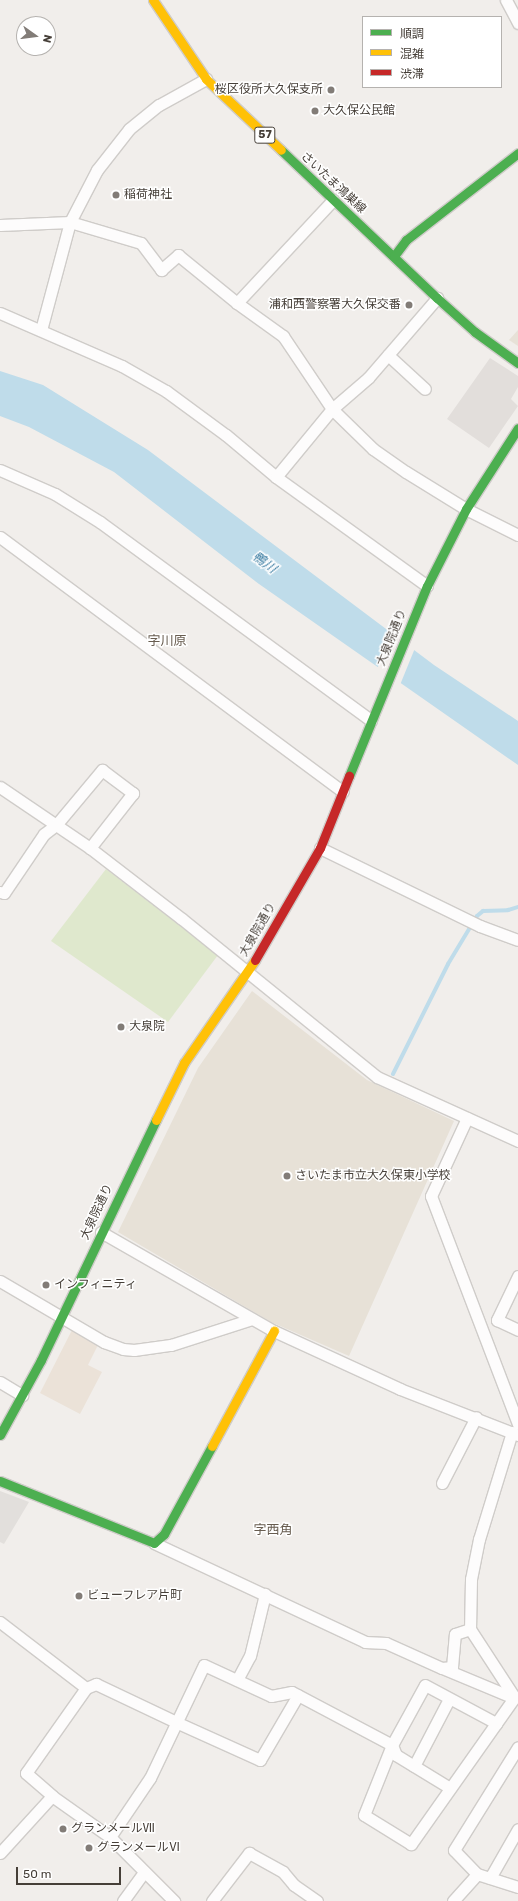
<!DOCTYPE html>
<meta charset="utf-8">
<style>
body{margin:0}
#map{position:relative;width:518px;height:1901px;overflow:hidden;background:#f1eeeb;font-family:Rubik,"Noto Sans JP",sans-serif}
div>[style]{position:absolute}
.commercial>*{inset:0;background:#ebe2d8}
.industrial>*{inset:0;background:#e2dedb}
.education>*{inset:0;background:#e7e1d7}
.green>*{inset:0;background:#dfe8cd}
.parking>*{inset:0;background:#e2dfdc}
.water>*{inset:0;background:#bfdcea}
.pier>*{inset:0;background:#f1eeeb}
.stream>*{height:4px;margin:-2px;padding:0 2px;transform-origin:2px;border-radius:2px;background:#bfdcea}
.roads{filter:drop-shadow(1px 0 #cfccc9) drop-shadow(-1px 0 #cfccc9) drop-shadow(0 1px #cfccc9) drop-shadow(0 -1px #cfccc9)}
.street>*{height:11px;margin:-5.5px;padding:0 5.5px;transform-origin:5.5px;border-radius:5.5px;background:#fdfcfc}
.fast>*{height:9px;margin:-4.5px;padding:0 4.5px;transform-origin:4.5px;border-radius:4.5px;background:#4caf50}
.slow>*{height:9px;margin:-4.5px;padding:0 4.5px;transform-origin:4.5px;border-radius:4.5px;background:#ffc107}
.jam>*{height:9px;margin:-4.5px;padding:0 4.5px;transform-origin:4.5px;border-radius:4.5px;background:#c62828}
.dots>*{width:11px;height:11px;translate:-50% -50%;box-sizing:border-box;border:2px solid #fff;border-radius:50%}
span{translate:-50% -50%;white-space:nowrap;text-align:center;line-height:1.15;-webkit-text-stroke:3px #fff;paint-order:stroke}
.shield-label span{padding:1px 3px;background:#fff;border:1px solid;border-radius:3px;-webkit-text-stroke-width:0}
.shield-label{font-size:11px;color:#463f38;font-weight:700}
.poi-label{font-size:12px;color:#463f38}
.right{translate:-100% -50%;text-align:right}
.left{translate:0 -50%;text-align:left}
.street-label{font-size:12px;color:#463f38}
.water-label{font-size:13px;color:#387ba1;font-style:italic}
.neighbourhood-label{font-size:13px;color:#685d50}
.legend{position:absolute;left:362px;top:16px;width:140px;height:72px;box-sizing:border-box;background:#fff;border:1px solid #b5b2af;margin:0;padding:5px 7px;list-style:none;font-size:12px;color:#463f38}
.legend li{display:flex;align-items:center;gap:8px;height:20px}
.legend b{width:20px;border:1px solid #b5b2af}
.north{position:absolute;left:16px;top:16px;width:40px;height:40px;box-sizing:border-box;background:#fff;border:1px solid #b5b2af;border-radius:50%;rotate:104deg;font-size:11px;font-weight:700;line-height:16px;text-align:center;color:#463f38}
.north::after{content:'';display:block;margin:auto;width:14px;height:18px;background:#827c77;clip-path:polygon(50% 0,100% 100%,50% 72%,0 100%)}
.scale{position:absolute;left:16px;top:1867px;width:105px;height:18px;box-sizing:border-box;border:2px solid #463f38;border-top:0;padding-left:5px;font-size:12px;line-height:14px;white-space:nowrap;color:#463f38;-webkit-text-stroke:3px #fff;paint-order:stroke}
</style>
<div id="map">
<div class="commercial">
<div style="clip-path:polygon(72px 1330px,99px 1343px,88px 1365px,102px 1372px,80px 1414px,40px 1393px)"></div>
</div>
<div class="industrial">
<div style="clip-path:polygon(490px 358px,518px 376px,518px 387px,511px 399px,518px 406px,489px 448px,447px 419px)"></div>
</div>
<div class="education">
<div style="clip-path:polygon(518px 330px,518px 346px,509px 340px)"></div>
<div style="clip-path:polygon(252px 991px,367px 1080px,454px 1121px,349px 1356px,271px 1322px,118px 1232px,198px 1068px)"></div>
</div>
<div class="green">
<div style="clip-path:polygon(106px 869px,218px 955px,168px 1022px,51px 941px)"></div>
</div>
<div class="parking">
<div style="clip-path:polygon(0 1491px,29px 1502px,4px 1544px,0 1542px)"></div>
</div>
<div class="water">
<div style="clip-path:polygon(0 371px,43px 385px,148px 450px,434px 665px,518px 721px,518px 765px,259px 584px,114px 472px,29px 427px,0 416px)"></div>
</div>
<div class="pier">
<div style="clip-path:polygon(393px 631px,415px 648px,400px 685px,377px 669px)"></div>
</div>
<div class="stream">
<div style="left:393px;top:1074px;width:123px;rotate:-63.4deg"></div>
<div style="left:448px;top:964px;width:56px;rotate:-58.9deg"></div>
<div style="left:477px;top:916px;width:8px;rotate:-40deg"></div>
<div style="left:483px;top:911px;width:25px;rotate:-2deg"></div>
<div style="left:508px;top:910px;width:10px;rotate:-17deg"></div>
</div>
<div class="roads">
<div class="street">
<div style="left:506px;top:0;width:26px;rotate:62deg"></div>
<div style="left:333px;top:200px;width:141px;rotate:133deg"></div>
<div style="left:237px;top:303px;width:57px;rotate:35.7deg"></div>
<div style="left:283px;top:336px;width:88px;rotate:56.1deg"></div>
<div style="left:332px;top:409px;width:57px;rotate:44.3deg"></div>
<div style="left:373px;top:449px;width:40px;rotate:34.9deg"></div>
<div style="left:406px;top:472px;width:70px;rotate:31.7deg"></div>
<div style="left:466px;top:509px;width:58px;rotate:26.6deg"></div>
<div style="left:0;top:225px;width:70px;rotate:-2.5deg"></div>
<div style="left:70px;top:222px;width:59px;rotate:-62.6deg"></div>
<div style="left:97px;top:170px;width:52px;rotate:-52deg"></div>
<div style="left:129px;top:129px;width:38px;rotate:-39deg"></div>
<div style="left:159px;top:105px;width:54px;rotate:-29deg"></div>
<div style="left:0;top:313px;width:133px;rotate:23.5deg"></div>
<div style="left:122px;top:366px;width:51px;rotate:29.6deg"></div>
<div style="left:166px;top:391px;width:74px;rotate:36.3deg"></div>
<div style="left:226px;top:435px;width:65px;rotate:40deg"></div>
<div style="left:276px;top:477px;width:186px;rotate:35.8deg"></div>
<div style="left:41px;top:330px;width:112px;rotate:-75deg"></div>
<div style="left:70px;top:222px;width:74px;rotate:16.5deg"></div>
<div style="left:141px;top:243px;width:34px;rotate:53deg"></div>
<div style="left:161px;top:270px;width:23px;rotate:-41deg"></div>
<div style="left:178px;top:255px;width:76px;rotate:39.1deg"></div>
<div style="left:388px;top:355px;width:50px;rotate:42.6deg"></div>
<div style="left:0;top:470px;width:60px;rotate:23.6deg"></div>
<div style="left:55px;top:494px;width:53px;rotate:31.9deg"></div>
<div style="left:100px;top:522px;width:336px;rotate:36.2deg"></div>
<div style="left:276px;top:477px;width:88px;rotate:-50.5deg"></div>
<div style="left:332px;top:409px;width:48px;rotate:-40.7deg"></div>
<div style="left:368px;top:378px;width:106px;rotate:-49.2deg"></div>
<div style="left:0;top:537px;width:427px;rotate:36.6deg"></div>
<div style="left:0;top:787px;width:109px;rotate:34.1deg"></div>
<div style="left:90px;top:848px;width:116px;rotate:37.7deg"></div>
<div style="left:182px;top:919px;width:251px;rotate:39deg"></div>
<div style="left:377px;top:1077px;width:155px;rotate:24.4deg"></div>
<div style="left:320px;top:848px;width:178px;rotate:26deg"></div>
<div style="left:480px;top:926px;width:40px;rotate:20.2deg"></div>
<div style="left:0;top:892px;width:4px;rotate:14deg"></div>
<div style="left:4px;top:893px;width:71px;rotate:-55.9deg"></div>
<div style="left:44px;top:834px;width:15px;rotate:-37deg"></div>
<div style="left:56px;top:825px;width:72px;rotate:-50.1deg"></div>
<div style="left:102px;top:770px;width:39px;rotate:37deg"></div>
<div style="left:133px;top:793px;width:70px;rotate:128deg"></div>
<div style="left:467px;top:1118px;width:86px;rotate:114.8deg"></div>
<div style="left:431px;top:1196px;width:244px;rotate:69.1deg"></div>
<div style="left:101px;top:1232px;width:199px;rotate:29.8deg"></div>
<div style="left:274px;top:1331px;width:139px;rotate:24.7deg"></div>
<div style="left:400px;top:1389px;width:127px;rotate:21.3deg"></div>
<div style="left:518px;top:1276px;width:49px;rotate:115.5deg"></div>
<div style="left:497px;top:1320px;width:23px;rotate:25deg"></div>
<div style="left:0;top:1281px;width:121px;rotate:30.4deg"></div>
<div style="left:104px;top:1342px;width:20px;rotate:20deg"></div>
<div style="left:123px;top:1349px;width:11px;rotate:5deg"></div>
<div style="left:134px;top:1350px;width:37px;rotate:-8deg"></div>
<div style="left:171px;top:1345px;width:85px;rotate:-17.8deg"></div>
<div style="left:0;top:1382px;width:26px;rotate:31deg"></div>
<div style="left:512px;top:1432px;width:112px;rotate:107.1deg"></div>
<div style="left:479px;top:1539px;width:41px;rotate:101.3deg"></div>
<div style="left:471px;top:1579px;width:50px;rotate:91.1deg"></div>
<div style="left:470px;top:1629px;width:82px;rotate:56.9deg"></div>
<div style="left:442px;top:1483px;width:74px;rotate:-62.7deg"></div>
<div style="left:154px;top:1543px;width:233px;rotate:25.1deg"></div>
<div style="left:365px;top:1642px;width:21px;rotate:3deg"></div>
<div style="left:386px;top:1643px;width:61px;rotate:24.1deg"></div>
<div style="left:442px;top:1668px;width:10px;rotate:-6deg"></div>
<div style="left:452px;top:1667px;width:33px;rotate:-85deg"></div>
<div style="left:455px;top:1634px;width:16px;rotate:-18deg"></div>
<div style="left:0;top:1622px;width:108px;rotate:37.5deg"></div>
<div style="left:86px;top:1688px;width:104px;rotate:125.2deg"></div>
<div style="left:26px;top:1773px;width:35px;rotate:41deg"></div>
<div style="left:52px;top:1796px;width:71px;rotate:35.3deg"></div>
<div style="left:110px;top:1837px;width:91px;rotate:45deg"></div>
<div style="left:442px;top:1668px;width:78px;rotate:22.6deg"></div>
<div style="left:514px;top:1698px;width:179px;rotate:125.2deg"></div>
<div style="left:411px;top:1844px;width:55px;rotate:-148.3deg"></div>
<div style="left:364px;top:1815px;width:75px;rotate:-68.2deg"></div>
<div style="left:392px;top:1745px;width:68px;rotate:-61.2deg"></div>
<div style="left:425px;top:1685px;width:81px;rotate:28.2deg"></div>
<div style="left:237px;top:1680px;width:27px;rotate:-62deg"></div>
<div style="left:250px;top:1656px;width:64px;rotate:-76.4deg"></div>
<div style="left:86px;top:1688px;width:11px;rotate:-22deg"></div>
<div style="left:96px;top:1684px;width:91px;rotate:25.4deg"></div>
<div style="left:178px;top:1723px;width:90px;rotate:24.3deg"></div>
<div style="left:260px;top:1760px;width:75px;rotate:-59.7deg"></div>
<div style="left:414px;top:1766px;width:76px;rotate:-62.4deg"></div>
<div style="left:110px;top:1837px;width:71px;rotate:-55.9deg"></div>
<div style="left:150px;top:1778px;width:125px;rotate:-64.5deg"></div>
<div style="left:204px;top:1665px;width:74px;rotate:24.8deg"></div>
<div style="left:271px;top:1696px;width:21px;rotate:-11deg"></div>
<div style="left:292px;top:1692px;width:113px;rotate:27.9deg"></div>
<div style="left:392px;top:1745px;width:11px;rotate:68deg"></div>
<div style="left:396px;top:1755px;width:63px;rotate:31.4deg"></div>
<div style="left:0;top:1853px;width:77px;rotate:-47.6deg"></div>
<div style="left:477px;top:1874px;width:33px;rotate:-134deg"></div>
<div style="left:454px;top:1850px;width:121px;rotate:-58.1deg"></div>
<div style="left:490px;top:1878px;width:56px;rotate:-60.3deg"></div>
<div style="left:123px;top:1901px;width:36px;rotate:-54deg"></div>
<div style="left:212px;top:1901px;width:61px;rotate:-52.4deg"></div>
<div style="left:249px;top:1853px;width:39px;rotate:29deg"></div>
<div style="left:283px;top:1872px;width:17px;rotate:50deg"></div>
<div style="left:294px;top:1885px;width:28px;rotate:35deg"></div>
<div style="left:453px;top:1901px;width:36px;rotate:-48deg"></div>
<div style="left:477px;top:1874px;width:43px;rotate:17.6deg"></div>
</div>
<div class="fast">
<div style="left:281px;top:150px;width:215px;rotate:43.5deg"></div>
<div style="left:437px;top:298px;width:51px;rotate:41.8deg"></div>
<div style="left:475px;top:332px;width:53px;rotate:35.8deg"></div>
<div style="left:394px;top:256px;width:20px;rotate:-53deg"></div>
<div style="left:406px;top:240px;width:142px;rotate:-37.8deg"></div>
<div style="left:349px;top:776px;width:205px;rotate:-67.7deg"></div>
<div style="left:427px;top:586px;width:86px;rotate:-63.1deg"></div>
<div style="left:466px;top:509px;width:96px;rotate:-57.3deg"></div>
<div style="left:0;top:1435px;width:85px;rotate:-61.3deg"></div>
<div style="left:41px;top:1360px;width:266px;rotate:-64.4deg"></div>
<div style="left:0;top:1481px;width:166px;rotate:21.9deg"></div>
<div style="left:154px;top:1543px;width:13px;rotate:-42deg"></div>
<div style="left:164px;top:1534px;width:100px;rotate:-61.4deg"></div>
</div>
<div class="slow">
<div style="left:153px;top:0;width:95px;rotate:56.1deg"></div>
<div style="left:206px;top:79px;width:103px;rotate:43.4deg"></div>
<div style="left:156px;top:1120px;width:64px;rotate:-63.8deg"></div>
<div style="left:184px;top:1063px;width:125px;rotate:-55.4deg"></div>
<div style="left:212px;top:1446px;width:131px;rotate:-61.7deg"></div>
</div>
<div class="jam">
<div style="left:255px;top:960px;width:129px;rotate:-59.9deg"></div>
<div style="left:320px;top:848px;width:78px;rotate:-68.1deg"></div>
</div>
</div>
<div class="dots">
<div style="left:331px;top:90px;background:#827c77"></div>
<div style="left:315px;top:111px;background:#827c77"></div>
<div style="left:116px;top:195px;background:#827c77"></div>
<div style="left:409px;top:305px;background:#827c77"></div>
<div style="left:121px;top:1027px;background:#827c77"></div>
<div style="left:287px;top:1176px;background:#827c77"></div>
<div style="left:46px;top:1285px;background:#827c77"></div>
<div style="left:79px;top:1596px;background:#827c77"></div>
<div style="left:63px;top:1829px;background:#827c77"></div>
<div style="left:89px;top:1848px;background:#827c77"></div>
</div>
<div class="shield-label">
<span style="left:265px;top:135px">57</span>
</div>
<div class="poi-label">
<span class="right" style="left:323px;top:90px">桜区役所大久保支所</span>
<span class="left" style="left:323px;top:111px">大久保公民館</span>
<span class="left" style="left:124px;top:195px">稲荷神社</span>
<span class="right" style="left:401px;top:305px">浦和西警察署大久保交番</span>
<span class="left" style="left:129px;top:1027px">大泉院</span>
<span class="left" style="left:295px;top:1176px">さいたま市立大久保東小学校</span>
<span class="left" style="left:54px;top:1285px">インフィニティ</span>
<span class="left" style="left:87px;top:1596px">ビューフレア片町</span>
<span class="left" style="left:71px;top:1829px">グランメールⅦ</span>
<span class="left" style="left:97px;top:1848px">グランメールⅥ</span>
</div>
<div class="street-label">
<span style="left:333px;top:183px;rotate:43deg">さいたま鴻巣線</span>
<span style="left:392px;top:638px;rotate:-68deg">大泉院通り</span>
<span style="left:258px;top:930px;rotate:-60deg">大泉院通り</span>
<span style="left:97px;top:1212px;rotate:-65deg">大泉院通り</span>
</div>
<div class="water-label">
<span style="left:264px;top:563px;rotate:37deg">鴨川</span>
</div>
<div class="neighbourhood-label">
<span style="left:167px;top:641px">字川原</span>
<span style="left:273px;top:1530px">字西角</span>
</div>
<ul class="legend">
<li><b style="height:5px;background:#4caf50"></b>順調</li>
<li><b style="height:5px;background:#ffc107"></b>混雑</li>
<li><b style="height:5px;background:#c62828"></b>渋滞</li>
</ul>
<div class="north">N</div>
<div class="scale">50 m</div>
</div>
